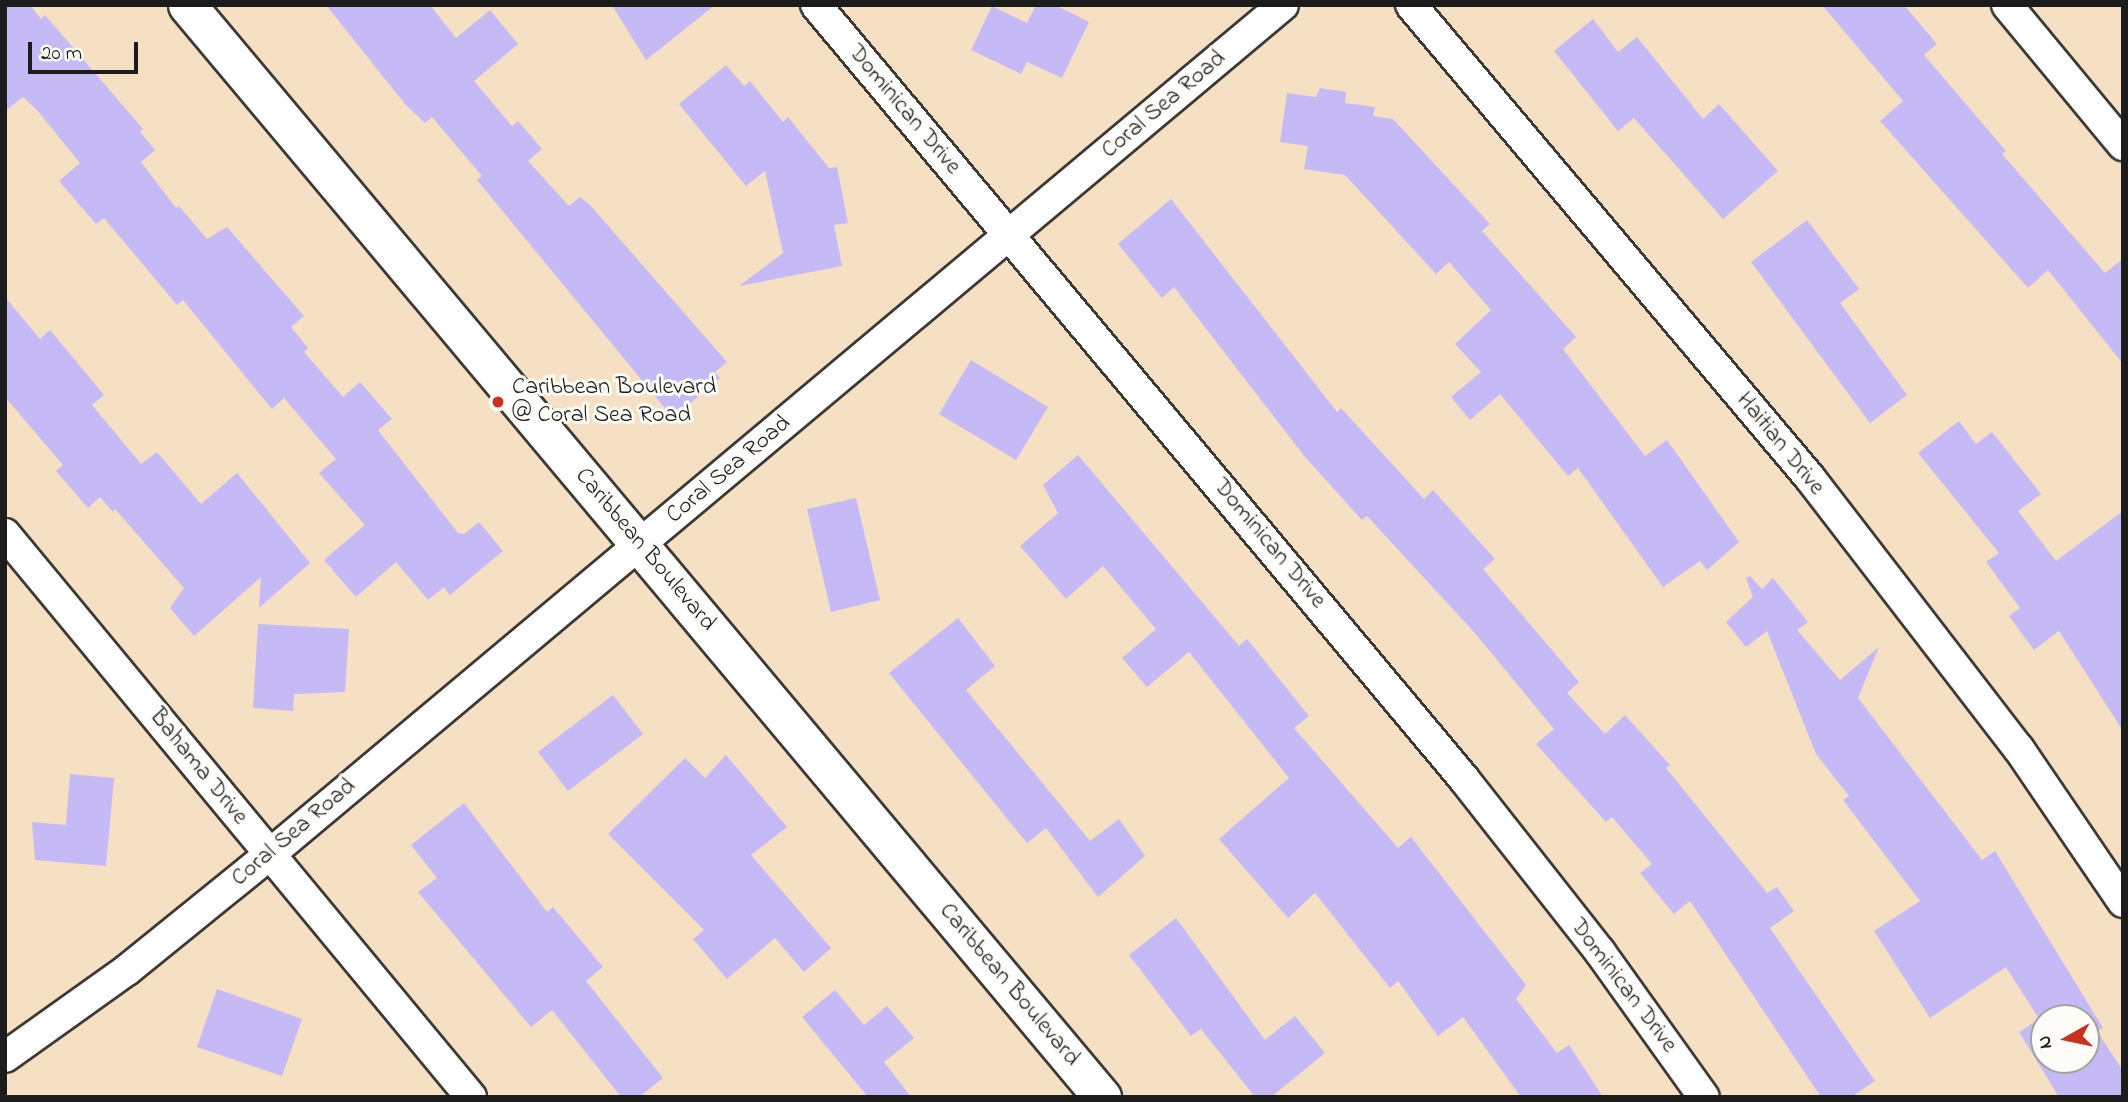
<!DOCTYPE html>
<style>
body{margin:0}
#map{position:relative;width:2128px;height:1102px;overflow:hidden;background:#f5e0c4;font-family:"Indie Flower",sans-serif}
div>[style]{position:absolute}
.building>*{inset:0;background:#c5baf5}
.roads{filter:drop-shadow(2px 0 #3d3935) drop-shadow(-2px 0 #3d3935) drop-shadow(0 2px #3d3935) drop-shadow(0 -2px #3d3935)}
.minor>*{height:30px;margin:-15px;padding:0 15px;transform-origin:15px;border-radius:15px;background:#fff}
.tertiary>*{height:37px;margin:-18.5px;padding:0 18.5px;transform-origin:18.5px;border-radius:18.5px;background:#fff}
.dots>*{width:19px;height:19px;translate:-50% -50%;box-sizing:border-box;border:4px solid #fdfcf7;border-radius:50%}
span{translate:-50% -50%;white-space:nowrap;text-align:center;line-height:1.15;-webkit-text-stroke:6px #fdfcf7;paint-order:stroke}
.street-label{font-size:24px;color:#1c1c1c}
.poi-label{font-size:24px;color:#1c1c1c}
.left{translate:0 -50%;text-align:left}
.frame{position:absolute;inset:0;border:7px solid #1c1c1c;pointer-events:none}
.north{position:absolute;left:2030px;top:1004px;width:70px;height:70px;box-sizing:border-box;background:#fdfcf7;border:2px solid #a3a29f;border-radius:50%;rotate:261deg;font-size:19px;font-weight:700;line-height:28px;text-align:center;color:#1c1c1c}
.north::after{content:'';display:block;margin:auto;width:24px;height:32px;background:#c8321e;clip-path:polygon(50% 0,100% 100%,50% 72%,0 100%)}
.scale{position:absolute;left:28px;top:42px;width:110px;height:32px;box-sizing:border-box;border:4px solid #1c1c1c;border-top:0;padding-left:9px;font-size:21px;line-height:24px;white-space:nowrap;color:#1c1c1c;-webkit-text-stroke:5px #fdfcf7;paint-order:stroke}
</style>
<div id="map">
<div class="building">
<div style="clip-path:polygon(5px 5px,30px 5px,41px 19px,45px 15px,143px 129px,140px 132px,155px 150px,141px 162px,176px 208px,179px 206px,207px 239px,227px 227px,304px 316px,291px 327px,308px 348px,304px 352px,343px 397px,360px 382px,392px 419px,378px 430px,458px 533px,464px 534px,479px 522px,503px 551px,450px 595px,444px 587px,428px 600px,396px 562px,356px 597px,324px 560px,365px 525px,319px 473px,336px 459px,284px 398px,272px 409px,183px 300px,177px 305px,104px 218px,96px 224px,59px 181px,80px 163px,37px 110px,23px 97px,5px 111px)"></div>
<div style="clip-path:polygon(326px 5px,430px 5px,456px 38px,490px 10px,518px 44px,474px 81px,512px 126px,518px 121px,542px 149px,528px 161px,569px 206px,580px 197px,590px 205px,727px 362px,715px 372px,720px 378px,673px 418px,477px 180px,482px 176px,432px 117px,425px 123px,405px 104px)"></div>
<div style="clip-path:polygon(612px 5px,715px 5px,646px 60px)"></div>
<div style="clip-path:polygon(1036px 5px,1055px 5px,1089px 22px,1062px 78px,1027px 62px,1021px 74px,971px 50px,992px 6px,1027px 23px)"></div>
<div style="clip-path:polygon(1822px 5px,1904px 5px,1937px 44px,1924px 55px,2006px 151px,2002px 154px,2105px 273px,2123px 259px,2123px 364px,2048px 270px,2028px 288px,1880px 121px,1903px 101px)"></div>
<div style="clip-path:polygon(1593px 19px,1618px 52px,1637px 37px,1703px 119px,1719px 104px,1778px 171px,1723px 219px,1634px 118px,1618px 131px,1554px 51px)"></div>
<div style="clip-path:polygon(726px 65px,744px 86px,750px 81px,783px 122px,788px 117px,829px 168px,837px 167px,848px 223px,834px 225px,842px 266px,739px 286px,783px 253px,765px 171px,746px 186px,679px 104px)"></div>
<div style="clip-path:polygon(1320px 88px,1346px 92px,1345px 103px,1375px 107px,1373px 116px,1393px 119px,1490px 224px,1482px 231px,1576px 337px,1563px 349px,1645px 456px,1667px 440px,1739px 542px,1707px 570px,1700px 561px,1663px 587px,1578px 468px,1568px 476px,1500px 394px,1470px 420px,1451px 397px,1481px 372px,1455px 344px,1491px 310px,1449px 262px,1436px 274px,1345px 175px,1304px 169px,1308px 146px,1280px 142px,1287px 93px,1316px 97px)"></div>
<div style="clip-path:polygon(1171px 199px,1337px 412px,1341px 408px,1424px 499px,1433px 490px,1495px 559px,1483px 569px,1579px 682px,1567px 693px,1605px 734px,1625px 715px,1670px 765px,1666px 768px,1767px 893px,1777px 887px,1794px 911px,1770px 928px,1875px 1081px,1851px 1097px,1821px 1097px,1690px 901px,1674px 914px,1640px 873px,1652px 864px,1612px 817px,1606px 822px,1536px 744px,1554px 729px,1474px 632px,1367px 516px,1362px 520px,1305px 457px,1174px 287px,1162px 298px,1118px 244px)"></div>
<div style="clip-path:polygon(1807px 220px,1859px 289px,1840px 303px,1907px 395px,1870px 423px,1751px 262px)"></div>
<div style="clip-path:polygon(5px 297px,40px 339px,50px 330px,104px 395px,92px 405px,141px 464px,157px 452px,201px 504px,237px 473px,310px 563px,259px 608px,261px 577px,194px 636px,170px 608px,184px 588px,115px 509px,113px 512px,100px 497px,88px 508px,56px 471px,63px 465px,5px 397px)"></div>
<div style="clip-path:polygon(971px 360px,1048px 407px,1016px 460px,939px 414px)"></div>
<div style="clip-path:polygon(1959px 421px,1976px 444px,1992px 432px,2041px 494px,2018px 511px,2056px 561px,2123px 511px,2123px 731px,2059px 631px,2034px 650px,2009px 616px,2020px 608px,1986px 562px,1999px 553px,1918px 453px)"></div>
<div style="clip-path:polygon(1078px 455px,1239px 646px,1247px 639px,1309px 716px,1294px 728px,1398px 848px,1411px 837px,1526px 985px,1516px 999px,1557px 1053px,1569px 1045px,1603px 1097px,1521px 1097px,1463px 1017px,1438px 1036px,1398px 981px,1390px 988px,1315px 893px,1288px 918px,1219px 839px,1289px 778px,1189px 652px,1147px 687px,1122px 658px,1156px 629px,1103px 566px,1066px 599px,1020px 546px,1058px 513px,1043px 485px)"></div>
<div style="clip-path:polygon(856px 498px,880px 600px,831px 612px,807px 509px)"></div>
<div style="clip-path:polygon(evenodd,1750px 576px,1762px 589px,1773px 578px,1808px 622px,1797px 630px,1840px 680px,1879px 647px,1858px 698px,1982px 860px,1995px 851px,2103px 1028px,2097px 1031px,2123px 1071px,2123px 1097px,2059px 1097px,2019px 1032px,2039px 1019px,2006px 967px,1930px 1018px,1874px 931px,1920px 901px,1843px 800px,1849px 796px,1816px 754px,1767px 631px,1746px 647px,1726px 622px,1753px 597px,1746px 578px,1750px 576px,2044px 1018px,2086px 1018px,2086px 1060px,2044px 1060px,2044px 1018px)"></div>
<div style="clip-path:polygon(958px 618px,995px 666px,966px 690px,1090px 841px,1119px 819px,1145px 856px,1098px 897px,1046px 828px,1027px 843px,889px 673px)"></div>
<div style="clip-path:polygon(258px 624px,349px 629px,345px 692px,294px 694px,293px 711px,253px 708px)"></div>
<div style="clip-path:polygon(613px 695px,643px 734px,568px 791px,538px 752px)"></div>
<div style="clip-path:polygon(726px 755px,787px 827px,751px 855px,831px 948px,804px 972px,775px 938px,727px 979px,693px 939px,704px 930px,608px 834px,685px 758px,705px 778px)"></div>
<div style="clip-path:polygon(70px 774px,114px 778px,106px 866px,35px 860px,32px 822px,66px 825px)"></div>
<div style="clip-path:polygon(464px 803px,547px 912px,553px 907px,603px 967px,586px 981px,663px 1078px,639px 1097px,621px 1097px,552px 1010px,531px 1027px,418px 892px,437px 878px,411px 845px)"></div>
<div style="clip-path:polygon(1176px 918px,1265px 1040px,1295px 1016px,1325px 1053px,1271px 1097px,1255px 1097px,1201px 1029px,1191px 1036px,1129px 955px)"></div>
<div style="clip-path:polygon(217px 989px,302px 1019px,282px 1076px,197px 1047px)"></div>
<div style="clip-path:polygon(835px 990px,864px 1025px,887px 1006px,914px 1038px,884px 1062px,911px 1097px,868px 1097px,802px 1017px)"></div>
</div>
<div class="roads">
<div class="minor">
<div style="left:816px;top:5px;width:1009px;rotate:50.06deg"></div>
<div style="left:1464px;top:779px;width:220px;rotate:51.8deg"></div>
<div style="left:1600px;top:952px;width:178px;rotate:54.4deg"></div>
<div style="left:1411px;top:5px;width:619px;rotate:49.85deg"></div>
<div style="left:1810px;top:478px;width:342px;rotate:52.4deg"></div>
<div style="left:2019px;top:749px;width:185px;rotate:55.8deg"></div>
<div style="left:2007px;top:5px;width:182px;rotate:50.4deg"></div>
<div style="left:5px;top:534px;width:731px;rotate:50.39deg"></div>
<div style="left:5px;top:1057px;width:150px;rotate:-35.5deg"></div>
<div style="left:127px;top:970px;width:183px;rotate:-39deg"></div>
<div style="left:269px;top:855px;width:1323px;rotate:-39.97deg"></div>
</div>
<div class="tertiary">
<div style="left:187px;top:5px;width:1425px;rotate:50.04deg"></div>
</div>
</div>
<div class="dots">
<div style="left:498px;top:402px;background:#c8321e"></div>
</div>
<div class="street-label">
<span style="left:1164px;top:105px;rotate:-40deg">Coral Sea Road</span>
<span style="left:904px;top:110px;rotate:50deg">Dominican Drive</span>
<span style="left:1780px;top:444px;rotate:51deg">Haitian Drive</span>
<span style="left:729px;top:470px;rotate:-40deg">Coral Sea Road</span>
<span style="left:1269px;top:544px;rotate:50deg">Dominican Drive</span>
<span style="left:645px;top:550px;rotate:50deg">Caribbean Boulevard</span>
<span style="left:198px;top:767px;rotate:51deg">Bahama Drive</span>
<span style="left:294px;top:833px;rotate:-40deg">Coral Sea Road</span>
<span style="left:1009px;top:985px;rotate:50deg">Caribbean Boulevard</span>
<span style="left:1623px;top:986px;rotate:53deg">Dominican Drive</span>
</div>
<div class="poi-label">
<span class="left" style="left:512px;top:402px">Caribbean Boulevard<br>@ Coral Sea Road</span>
</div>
<div class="frame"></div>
<div class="north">N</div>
<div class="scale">20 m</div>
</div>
